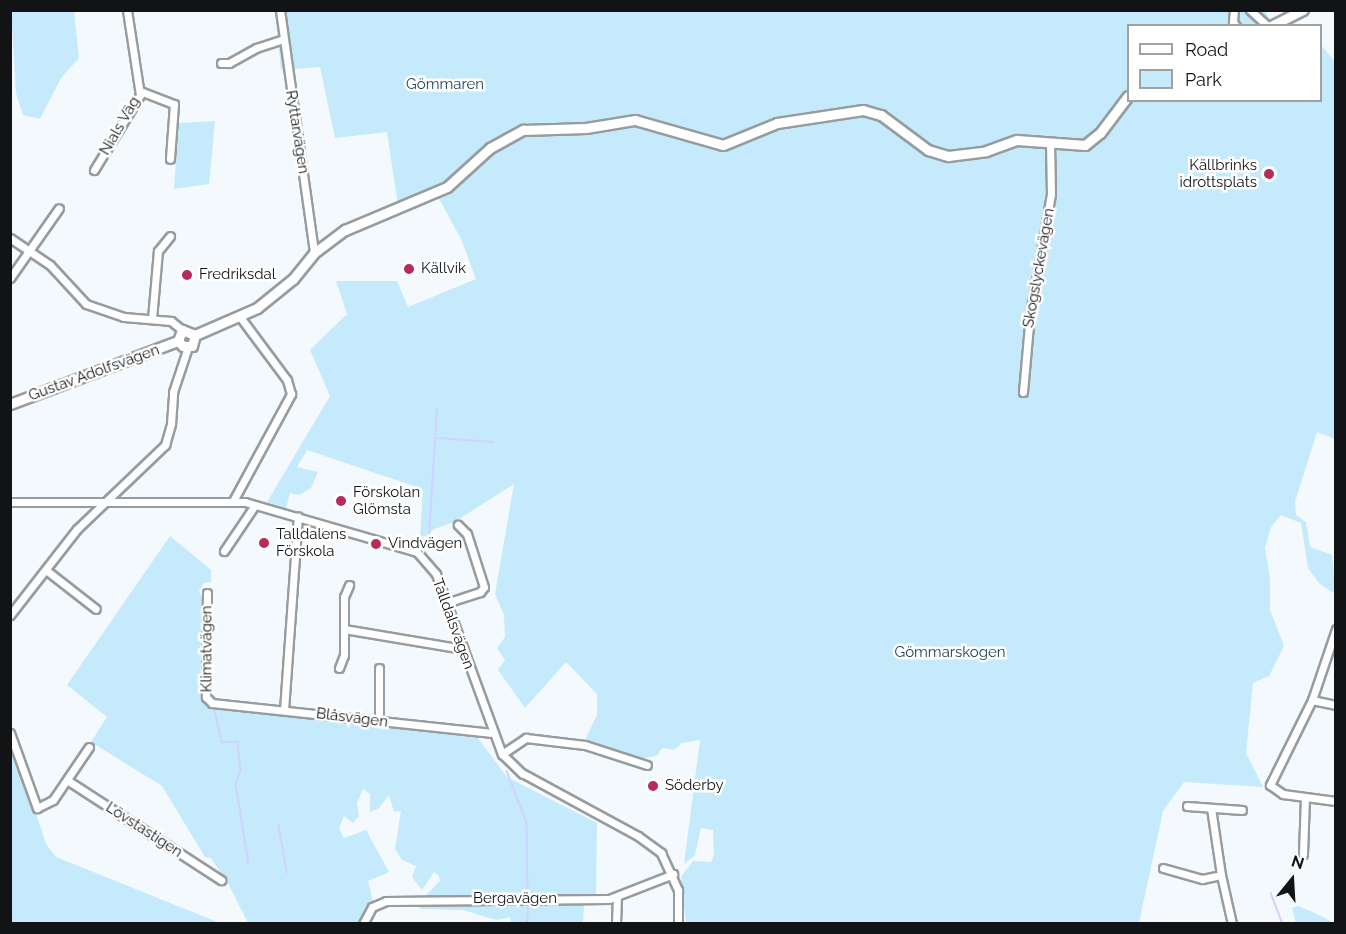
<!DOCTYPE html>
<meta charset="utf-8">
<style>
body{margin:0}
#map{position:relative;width:1346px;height:934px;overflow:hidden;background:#f3f9fc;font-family:Raleway,sans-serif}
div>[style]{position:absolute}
.green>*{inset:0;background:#c5eafc}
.stream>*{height:1.5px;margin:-0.75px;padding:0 0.75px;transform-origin:0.75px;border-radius:0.75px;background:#d0d2ff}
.roads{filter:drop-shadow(2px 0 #979c9f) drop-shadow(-2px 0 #979c9f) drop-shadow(0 2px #979c9f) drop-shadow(0 -2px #979c9f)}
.street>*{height:7px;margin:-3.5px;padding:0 3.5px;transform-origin:3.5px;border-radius:3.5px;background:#fff}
.secondary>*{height:9px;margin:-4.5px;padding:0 4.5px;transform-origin:4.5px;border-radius:4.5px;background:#fff}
.dots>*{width:16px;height:16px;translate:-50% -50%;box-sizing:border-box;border:3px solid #fff;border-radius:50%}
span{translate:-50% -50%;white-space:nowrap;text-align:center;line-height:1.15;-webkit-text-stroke:5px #fff;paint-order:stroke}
.park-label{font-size:15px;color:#1e4556}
.street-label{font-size:15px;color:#111314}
.poi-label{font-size:15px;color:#111314}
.right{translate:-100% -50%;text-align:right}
.left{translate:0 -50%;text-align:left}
.frame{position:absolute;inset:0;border:12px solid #111314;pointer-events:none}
.legend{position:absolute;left:1127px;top:24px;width:195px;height:78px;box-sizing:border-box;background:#fff;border:2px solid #a0a1a1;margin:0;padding:8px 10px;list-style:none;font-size:18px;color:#111314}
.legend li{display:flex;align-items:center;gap:12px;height:30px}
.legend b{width:30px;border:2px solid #a0a1a1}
.north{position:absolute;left:1262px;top:850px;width:60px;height:60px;-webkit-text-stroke:4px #fff;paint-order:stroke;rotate:18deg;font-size:16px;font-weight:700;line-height:24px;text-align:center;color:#111314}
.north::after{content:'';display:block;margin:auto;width:21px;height:27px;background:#111314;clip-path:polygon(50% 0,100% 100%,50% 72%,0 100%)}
</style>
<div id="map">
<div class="green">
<div style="clip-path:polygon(11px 10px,74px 11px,79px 58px,61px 78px,40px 119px,23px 115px,16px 93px)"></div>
<div style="clip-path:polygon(1266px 10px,1268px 19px,1303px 25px,1128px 26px,1128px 100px,1320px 100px,1321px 45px,1335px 62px,1335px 439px,1317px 432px,1295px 502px,1296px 515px,1306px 522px,1310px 547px,1332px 555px,1335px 588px,1333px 593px,1319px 583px,1308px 568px,1301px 523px,1281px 515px,1271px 527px,1265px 548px,1270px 578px,1270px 610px,1284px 646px,1269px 676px,1253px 683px,1246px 753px,1263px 787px,1184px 782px,1163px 811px,1139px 923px,686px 923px,681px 877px,693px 861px,711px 862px,714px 854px,713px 830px,701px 828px,695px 855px,684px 864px,700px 740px,682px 743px,674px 750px,662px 748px,657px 756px,638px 759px,584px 742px,597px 715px,597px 694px,566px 662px,525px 708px,498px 670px,505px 660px,497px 648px,505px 637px,504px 615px,495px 594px,514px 484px,456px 521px,432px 530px,429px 536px,420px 536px,423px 489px,307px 450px,297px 467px,318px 472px,311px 488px,299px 495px,290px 493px,286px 508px,267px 502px,330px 396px,310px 350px,347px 314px,336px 281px,397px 281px,408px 307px,476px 279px,461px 239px,436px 193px,398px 206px,387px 132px,335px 138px,320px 67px,281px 70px,275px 11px)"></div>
<div style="clip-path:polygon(215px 121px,209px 184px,174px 189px,179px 123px)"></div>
<div style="clip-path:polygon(170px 536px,211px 570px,211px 582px,204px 583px,199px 591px,205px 601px,207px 705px,477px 737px,507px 777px,597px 823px,596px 895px,425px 896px,440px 881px,439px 876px,434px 872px,422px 890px,412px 877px,416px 866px,402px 860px,395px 849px,401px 811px,394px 812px,389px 795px,379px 808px,370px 812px,370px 794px,363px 789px,357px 803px,359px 816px,353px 823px,344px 816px,339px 828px,344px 838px,366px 830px,389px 872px,368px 881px,373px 901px,359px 923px,248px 923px,229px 885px,211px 858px,205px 857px,162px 786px,91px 742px,107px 717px,67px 685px)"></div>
<div style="clip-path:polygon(10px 733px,46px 844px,56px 857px,220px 923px,11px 923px)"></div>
<div style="clip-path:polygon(417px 904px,584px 904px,583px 923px,511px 923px,510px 917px,496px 920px,463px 910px,421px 909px)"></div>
<div style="clip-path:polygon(1298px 906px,1317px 914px,1334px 923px,1296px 923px,1292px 908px)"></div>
</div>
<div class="stream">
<div style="left:438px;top:438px;width:55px;rotate:4.2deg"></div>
<div style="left:429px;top:536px;width:127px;rotate:-86.4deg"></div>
<div style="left:214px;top:707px;width:36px;rotate:77deg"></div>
<div style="left:222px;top:742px;width:16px"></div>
<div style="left:238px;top:742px;width:29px;rotate:84deg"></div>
<div style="left:241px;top:771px;width:14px;rotate:111deg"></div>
<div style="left:236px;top:784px;width:81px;rotate:80.8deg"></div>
<div style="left:507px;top:771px;width:56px;rotate:69deg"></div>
<div style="left:527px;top:823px;width:73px;rotate:89.2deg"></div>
<div style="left:279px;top:825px;width:48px;rotate:80.3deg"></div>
<div style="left:1271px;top:893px;width:33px;rotate:69deg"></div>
<div style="left:527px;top:924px;width:20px;rotate:-87deg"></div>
</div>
<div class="roads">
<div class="street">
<div style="left:280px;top:10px;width:245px;rotate:82deg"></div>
<div style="left:1234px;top:10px;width:12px;rotate:95deg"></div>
<div style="left:1233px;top:22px;width:5px;rotate:53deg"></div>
<div style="left:1250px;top:10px;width:24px;rotate:42deg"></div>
<div style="left:221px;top:63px;width:8px"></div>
<div style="left:229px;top:63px;width:31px;rotate:-29deg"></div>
<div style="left:256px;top:48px;width:29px;rotate:-18deg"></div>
<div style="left:140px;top:91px;width:36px;rotate:21deg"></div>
<div style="left:174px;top:104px;width:55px;rotate:94.2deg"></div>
<div style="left:94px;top:170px;width:88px;rotate:-58.5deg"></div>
<div style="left:140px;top:95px;width:86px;rotate:-98.7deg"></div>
<div style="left:10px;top:238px;width:48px;rotate:34deg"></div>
<div style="left:50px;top:265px;width:53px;rotate:47.3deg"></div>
<div style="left:86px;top:304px;width:40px;rotate:18.9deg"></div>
<div style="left:124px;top:317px;width:47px;rotate:4.9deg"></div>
<div style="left:171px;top:321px;width:14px;rotate:39deg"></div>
<div style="left:10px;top:278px;width:85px;rotate:-55deg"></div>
<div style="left:152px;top:319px;width:68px;rotate:-85deg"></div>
<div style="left:158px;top:251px;width:19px;rotate:-51deg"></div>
<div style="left:1023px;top:392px;width:79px;rotate:-84.9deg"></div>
<div style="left:1030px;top:313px;width:121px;rotate:-80deg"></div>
<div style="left:1051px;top:194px;width:51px;rotate:-91.1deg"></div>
<div style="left:233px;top:501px;width:122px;rotate:-61.5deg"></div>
<div style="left:291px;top:394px;width:15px;rotate:-106deg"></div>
<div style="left:287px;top:380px;width:79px;rotate:-126.7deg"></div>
<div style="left:10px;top:502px;width:235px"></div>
<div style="left:245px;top:502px;width:179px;rotate:16.2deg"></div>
<div style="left:417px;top:552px;width:29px;rotate:49deg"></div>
<div style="left:436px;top:574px;width:192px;rotate:69.9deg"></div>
<div style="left:502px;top:754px;width:28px;rotate:44deg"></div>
<div style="left:522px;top:773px;width:132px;rotate:28.5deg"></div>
<div style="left:638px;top:836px;width:29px;rotate:36deg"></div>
<div style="left:661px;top:853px;width:41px;rotate:65.3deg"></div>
<div style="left:678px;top:890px;width:34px;rotate:90deg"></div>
<div style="left:224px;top:551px;width:55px;rotate:-56deg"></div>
<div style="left:46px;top:570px;width:63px;rotate:38deg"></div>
<div style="left:207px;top:593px;width:104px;rotate:90.6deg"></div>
<div style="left:206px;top:697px;width:8px;rotate:45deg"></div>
<div style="left:212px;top:703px;width:282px;rotate:6.1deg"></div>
<div style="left:446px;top:603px;width:36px;rotate:-18deg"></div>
<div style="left:480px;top:592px;width:6px;rotate:-51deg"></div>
<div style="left:484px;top:587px;width:56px;rotate:-107.8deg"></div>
<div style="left:467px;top:534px;width:13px;rotate:-135deg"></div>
<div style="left:10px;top:615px;width:109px;rotate:-52.1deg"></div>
<div style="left:77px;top:529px;width:122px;rotate:-43.7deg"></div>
<div style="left:165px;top:445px;width:22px;rotate:-74deg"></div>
<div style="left:171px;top:424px;width:32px;rotate:-86deg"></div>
<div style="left:173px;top:392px;width:47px;rotate:-71.6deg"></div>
<div style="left:344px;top:629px;width:121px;rotate:9.5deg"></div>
<div style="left:1336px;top:629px;width:75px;rotate:108.7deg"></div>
<div style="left:1312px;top:700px;width:95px;rotate:116.3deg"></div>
<div style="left:1270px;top:785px;width:16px;rotate:35deg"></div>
<div style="left:1283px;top:794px;width:53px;rotate:7.5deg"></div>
<div style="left:339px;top:668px;width:14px;rotate:-69deg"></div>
<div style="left:344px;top:655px;width:58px;rotate:-90deg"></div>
<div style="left:344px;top:597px;width:13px;rotate:-67deg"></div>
<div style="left:379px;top:668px;width:53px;rotate:90deg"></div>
<div style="left:1312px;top:700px;width:25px;rotate:12deg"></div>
<div style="left:284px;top:710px;width:194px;rotate:-85.9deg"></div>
<div style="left:10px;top:733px;width:80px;rotate:70.2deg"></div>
<div style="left:37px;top:808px;width:18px;rotate:-27deg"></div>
<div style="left:53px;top:800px;width:64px;rotate:-55.8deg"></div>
<div style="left:502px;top:754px;width:29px;rotate:-34deg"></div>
<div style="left:526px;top:738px;width:59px;rotate:6.8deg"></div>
<div style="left:585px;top:745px;width:65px;rotate:17.9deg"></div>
<div style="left:67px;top:780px;width:184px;rotate:33deg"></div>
<div style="left:1187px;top:806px;width:55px;rotate:4.2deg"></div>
<div style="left:1211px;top:808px;width:68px;rotate:81.5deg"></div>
<div style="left:1303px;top:854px;width:57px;rotate:-88deg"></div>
<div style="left:1163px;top:868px;width:41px;rotate:15.8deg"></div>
<div style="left:1202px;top:879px;width:19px;rotate:-12deg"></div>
<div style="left:1221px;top:875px;width:50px;rotate:77.3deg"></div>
<div style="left:363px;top:924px;width:19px;rotate:-62deg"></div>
<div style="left:372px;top:907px;width:15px;rotate:-23deg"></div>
<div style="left:386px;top:901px;width:223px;rotate:-0.5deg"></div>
<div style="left:609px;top:899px;width:69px;rotate:-21.3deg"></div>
<div style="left:616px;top:924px;width:27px;rotate:-88deg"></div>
</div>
<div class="secondary">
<div style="left:1271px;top:26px;width:36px;rotate:-27deg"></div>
<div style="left:195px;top:335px;width:68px;rotate:-23.5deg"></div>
<div style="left:257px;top:308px;width:46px;rotate:-38.9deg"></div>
<div style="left:293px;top:279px;width:33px;rotate:-51deg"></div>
<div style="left:314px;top:253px;width:39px;rotate:-37deg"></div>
<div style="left:345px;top:230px;width:111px;rotate:-22.9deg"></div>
<div style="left:447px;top:187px;width:58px;rotate:-42.2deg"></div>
<div style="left:490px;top:148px;width:38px;rotate:-29deg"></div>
<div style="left:523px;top:130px;width:63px;rotate:-1.8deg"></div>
<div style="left:586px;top:128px;width:50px;rotate:-9.3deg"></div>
<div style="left:635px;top:120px;width:91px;rotate:15.9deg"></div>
<div style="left:723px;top:145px;width:58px;rotate:-22.2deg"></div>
<div style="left:777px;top:123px;width:87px;rotate:-8.6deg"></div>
<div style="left:863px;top:110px;width:19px;rotate:16deg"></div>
<div style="left:881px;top:115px;width:59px;rotate:36.7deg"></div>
<div style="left:928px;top:150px;width:21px;rotate:17deg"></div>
<div style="left:948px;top:156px;width:38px;rotate:-7deg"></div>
<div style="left:986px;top:151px;width:33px;rotate:-20deg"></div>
<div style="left:1017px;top:140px;width:68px;rotate:4.2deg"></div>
<div style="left:1085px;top:145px;width:19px;rotate:-39deg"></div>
<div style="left:1100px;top:133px;width:46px;rotate:-52.9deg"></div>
<div style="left:178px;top:341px;width:12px;rotate:-70deg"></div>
<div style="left:182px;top:330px;width:14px;rotate:21deg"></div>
<div style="left:178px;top:341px;width:7px;rotate:45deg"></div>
<div style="left:183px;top:346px;width:9px"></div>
<div style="left:192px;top:346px;width:11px;rotate:-75deg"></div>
<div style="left:10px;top:404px;width:179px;rotate:-20.6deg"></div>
</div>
</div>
<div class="dots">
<div style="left:1269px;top:174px;background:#b82a5c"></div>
<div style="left:409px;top:269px;background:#b82a5c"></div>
<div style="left:187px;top:275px;background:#b82a5c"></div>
<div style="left:341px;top:501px;background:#b82a5c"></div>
<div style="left:264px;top:543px;background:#b82a5c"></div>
<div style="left:376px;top:544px;background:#b82a5c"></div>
<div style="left:653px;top:786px;background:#b82a5c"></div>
</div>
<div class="park-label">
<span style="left:445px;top:85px">Gömmaren</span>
<span style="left:950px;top:653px">Gömmarskogen</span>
</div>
<div class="street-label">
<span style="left:120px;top:126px;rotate:-60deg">Nials Väg</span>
<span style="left:297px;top:132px;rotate:81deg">Ryttarvägen</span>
<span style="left:1039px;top:268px;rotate:-80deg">Skogslyckevägen</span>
<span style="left:94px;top:373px;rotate:-20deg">Gustav Adolfsvägen</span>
<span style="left:453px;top:624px;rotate:70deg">Talldalsvägen</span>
<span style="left:207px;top:649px;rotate:-90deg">Klimatvägen</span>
<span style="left:352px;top:718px;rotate:7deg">Blåsvägen</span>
<span style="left:144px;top:830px;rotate:33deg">Lövstastigen</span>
<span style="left:515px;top:899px">Bergavägen</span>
</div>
<div class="poi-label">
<span class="right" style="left:1257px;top:174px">Källbrinks<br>idrottsplats</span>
<span class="left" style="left:421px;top:269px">Källvik</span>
<span class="left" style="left:199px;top:275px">Fredriksdal</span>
<span class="left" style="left:353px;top:501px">Förskolan<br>Glömsta</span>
<span class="left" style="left:276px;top:543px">Talldalens<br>Förskola</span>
<span class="left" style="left:388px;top:544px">Vindvägen</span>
<span class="left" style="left:665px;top:786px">Söderby</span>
</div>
<div class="frame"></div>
<ul class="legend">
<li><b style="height:8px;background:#fff"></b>Road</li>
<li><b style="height:16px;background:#c5eafc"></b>Park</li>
</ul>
<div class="north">N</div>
</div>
